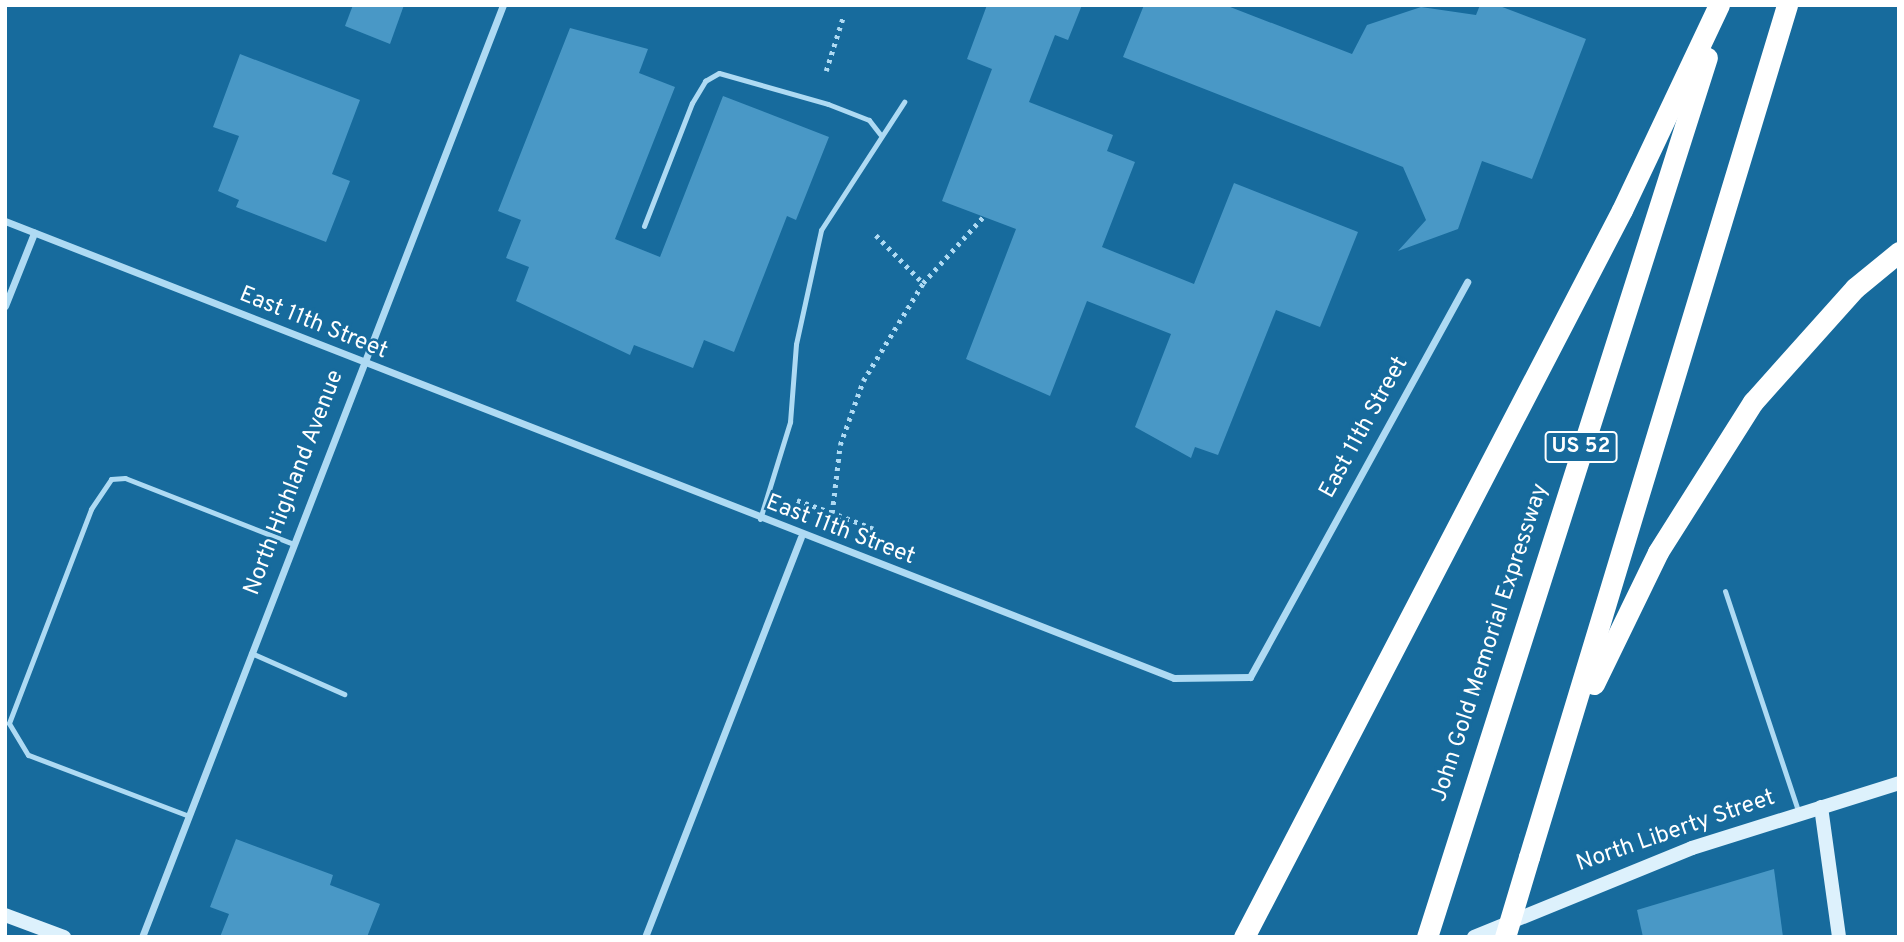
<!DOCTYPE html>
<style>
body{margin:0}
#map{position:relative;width:1904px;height:942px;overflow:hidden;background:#176b9d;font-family:Overpass,sans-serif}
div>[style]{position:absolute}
.building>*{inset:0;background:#4998c6}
.path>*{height:4.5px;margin-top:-2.25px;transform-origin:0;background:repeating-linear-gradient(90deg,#aedaf3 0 3.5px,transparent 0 8.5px)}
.lane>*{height:5px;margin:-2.5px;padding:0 2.5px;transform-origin:2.5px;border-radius:2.5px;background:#aedaf3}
.street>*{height:7px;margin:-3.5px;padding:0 3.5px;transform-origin:3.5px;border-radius:3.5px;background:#aedaf3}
.secondary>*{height:14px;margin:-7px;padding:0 7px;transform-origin:7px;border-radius:7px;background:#ddf1fc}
.highway>*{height:21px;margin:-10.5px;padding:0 10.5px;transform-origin:10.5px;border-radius:10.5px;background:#fff}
.highway-bridge>*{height:21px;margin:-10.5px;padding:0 10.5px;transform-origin:10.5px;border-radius:10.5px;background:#fff}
span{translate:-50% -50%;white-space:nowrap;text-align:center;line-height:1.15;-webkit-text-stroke:5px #176b9d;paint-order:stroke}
.shield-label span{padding:2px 5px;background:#176b9d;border:2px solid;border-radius:5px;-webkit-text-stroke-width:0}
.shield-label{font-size:21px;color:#fff;font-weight:700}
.street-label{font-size:23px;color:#fff}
.frame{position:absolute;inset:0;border:7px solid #fff;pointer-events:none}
</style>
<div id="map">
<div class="building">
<div style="clip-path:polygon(353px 5px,404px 5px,390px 44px,345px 26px)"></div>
<div style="clip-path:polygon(987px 5px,1082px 5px,1068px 40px,1055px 35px,1029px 102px,1113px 135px,1107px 151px,1135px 162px,1102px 247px,1194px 284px,1234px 183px,1358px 232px,1320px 327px,1276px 310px,1218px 455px,1195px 447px,1191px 458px,1135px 427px,1171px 334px,1087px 301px,1050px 396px,966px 359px,1016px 229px,942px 201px,992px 69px,967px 59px)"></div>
<div style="clip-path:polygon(1144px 5px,1225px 5px,1352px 54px,1367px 25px,1421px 7px,1476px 15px,1480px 5px,1497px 5px,1586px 39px,1532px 179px,1482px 161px,1458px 229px,1398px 251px,1426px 220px,1403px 167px,1123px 57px)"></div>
<div style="clip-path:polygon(570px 28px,648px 49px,639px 73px,675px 87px,615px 239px,660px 257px,723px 96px,829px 137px,796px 220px,787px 216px,734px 352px,704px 340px,693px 368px,634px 345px,630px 355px,516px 301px,529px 267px,506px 258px,521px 220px,498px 211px)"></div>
<div style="clip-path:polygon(240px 54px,360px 100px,332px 174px,350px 181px,326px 242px,236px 207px,239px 200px,218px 191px,239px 136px,213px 127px)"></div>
<div style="clip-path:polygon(236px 839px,333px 875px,330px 885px,380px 904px,367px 937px,220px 937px,229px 914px,210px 907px)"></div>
<div style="clip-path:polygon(1774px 869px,1783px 937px,1643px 937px,1637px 910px)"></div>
</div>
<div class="path">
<div style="left:826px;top:71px;width:57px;rotate:-72.5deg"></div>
<div style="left:876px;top:235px;width:67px;rotate:45.6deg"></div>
<div style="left:797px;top:500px;width:37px;rotate:20deg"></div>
<div style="left:871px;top:535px;width:6px;rotate:-72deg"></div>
<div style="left:873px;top:529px;width:44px;rotate:-158.7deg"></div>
<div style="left:832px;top:513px;width:68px;rotate:-83.3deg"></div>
<div style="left:840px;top:445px;width:68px;rotate:-70.2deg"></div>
<div style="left:863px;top:381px;width:115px;rotate:-58.5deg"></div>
<div style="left:923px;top:283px;width:91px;rotate:-47.7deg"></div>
</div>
<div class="lane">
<div style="left:644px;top:226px;width:132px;rotate:-68.7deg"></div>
<div style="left:692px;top:103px;width:26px;rotate:-59deg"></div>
<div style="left:705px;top:81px;width:16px;rotate:-30deg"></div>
<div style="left:719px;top:73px;width:113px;rotate:15.9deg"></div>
<div style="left:828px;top:104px;width:44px;rotate:21.3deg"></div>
<div style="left:869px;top:120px;width:18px;rotate:52deg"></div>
<div style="left:760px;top:519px;width:102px;rotate:-72.8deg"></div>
<div style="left:790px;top:422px;width:78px;rotate:-85.6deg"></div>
<div style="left:796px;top:344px;width:117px;rotate:-77.6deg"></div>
<div style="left:821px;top:230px;width:153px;rotate:-57deg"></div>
<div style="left:1725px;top:591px;width:235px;rotate:71.6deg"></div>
<div style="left:251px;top:653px;width:102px;rotate:23.8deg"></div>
<div style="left:189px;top:816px;width:172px;rotate:-159.2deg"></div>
<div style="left:28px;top:755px;width:37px;rotate:-121deg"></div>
<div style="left:9px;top:723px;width:229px;rotate:-69deg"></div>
<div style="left:91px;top:509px;width:36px;rotate:-56deg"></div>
<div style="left:111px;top:479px;width:14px;rotate:-4deg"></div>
<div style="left:125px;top:478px;width:180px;rotate:21.4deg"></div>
</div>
<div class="street">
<div style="left:5px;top:221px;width:1255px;rotate:21.35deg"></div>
<div style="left:1174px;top:678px;width:76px;rotate:-0.8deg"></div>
<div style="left:1250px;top:677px;width:451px;rotate:-61.2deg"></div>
<div style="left:5px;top:306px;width:79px;rotate:-68.3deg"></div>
<div style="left:142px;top:937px;width:999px;rotate:-68.83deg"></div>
<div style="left:645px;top:937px;width:429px;rotate:-68.7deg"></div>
</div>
<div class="secondary">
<div style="left:1821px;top:807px;width:131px;rotate:82.1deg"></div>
<div style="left:5px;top:915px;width:63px;rotate:20.4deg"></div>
<div style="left:1474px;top:937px;width:235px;rotate:-22.2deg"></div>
<div style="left:1692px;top:848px;width:217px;rotate:-17.4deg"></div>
</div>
<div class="highway">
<div style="left:1594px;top:684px;width:147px;rotate:-64.1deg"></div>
<div style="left:1658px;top:552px;width:178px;rotate:-57.7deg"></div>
<div style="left:1753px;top:402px;width:153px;rotate:-48.2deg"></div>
<div style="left:1855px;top:288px;width:57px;rotate:-39.3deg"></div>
<div style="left:1529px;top:857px;width:890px;rotate:-73.15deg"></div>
<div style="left:1244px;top:937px;width:819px;rotate:-62.53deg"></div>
<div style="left:1622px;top:210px;width:227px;rotate:-64.7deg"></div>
<div style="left:1427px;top:937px;width:923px;rotate:-72.35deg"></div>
</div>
<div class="highway-bridge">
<div style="left:1505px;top:937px;width:84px;rotate:-73.3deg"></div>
</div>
<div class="shield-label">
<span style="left:1581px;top:447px">US 52</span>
</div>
<div class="street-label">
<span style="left:313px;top:324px;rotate:22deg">East 11th Street</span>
<span style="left:1365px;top:428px;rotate:-61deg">East 11th Street</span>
<span style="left:295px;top:483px;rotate:-69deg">North Highland Avenue</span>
<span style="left:840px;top:531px;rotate:21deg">East 11th Street</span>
<span style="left:1491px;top:643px;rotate:-72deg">John Gold Memorial Expressway</span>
<span style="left:1676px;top:832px;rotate:-19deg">North Liberty Street</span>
</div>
<div class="frame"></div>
</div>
